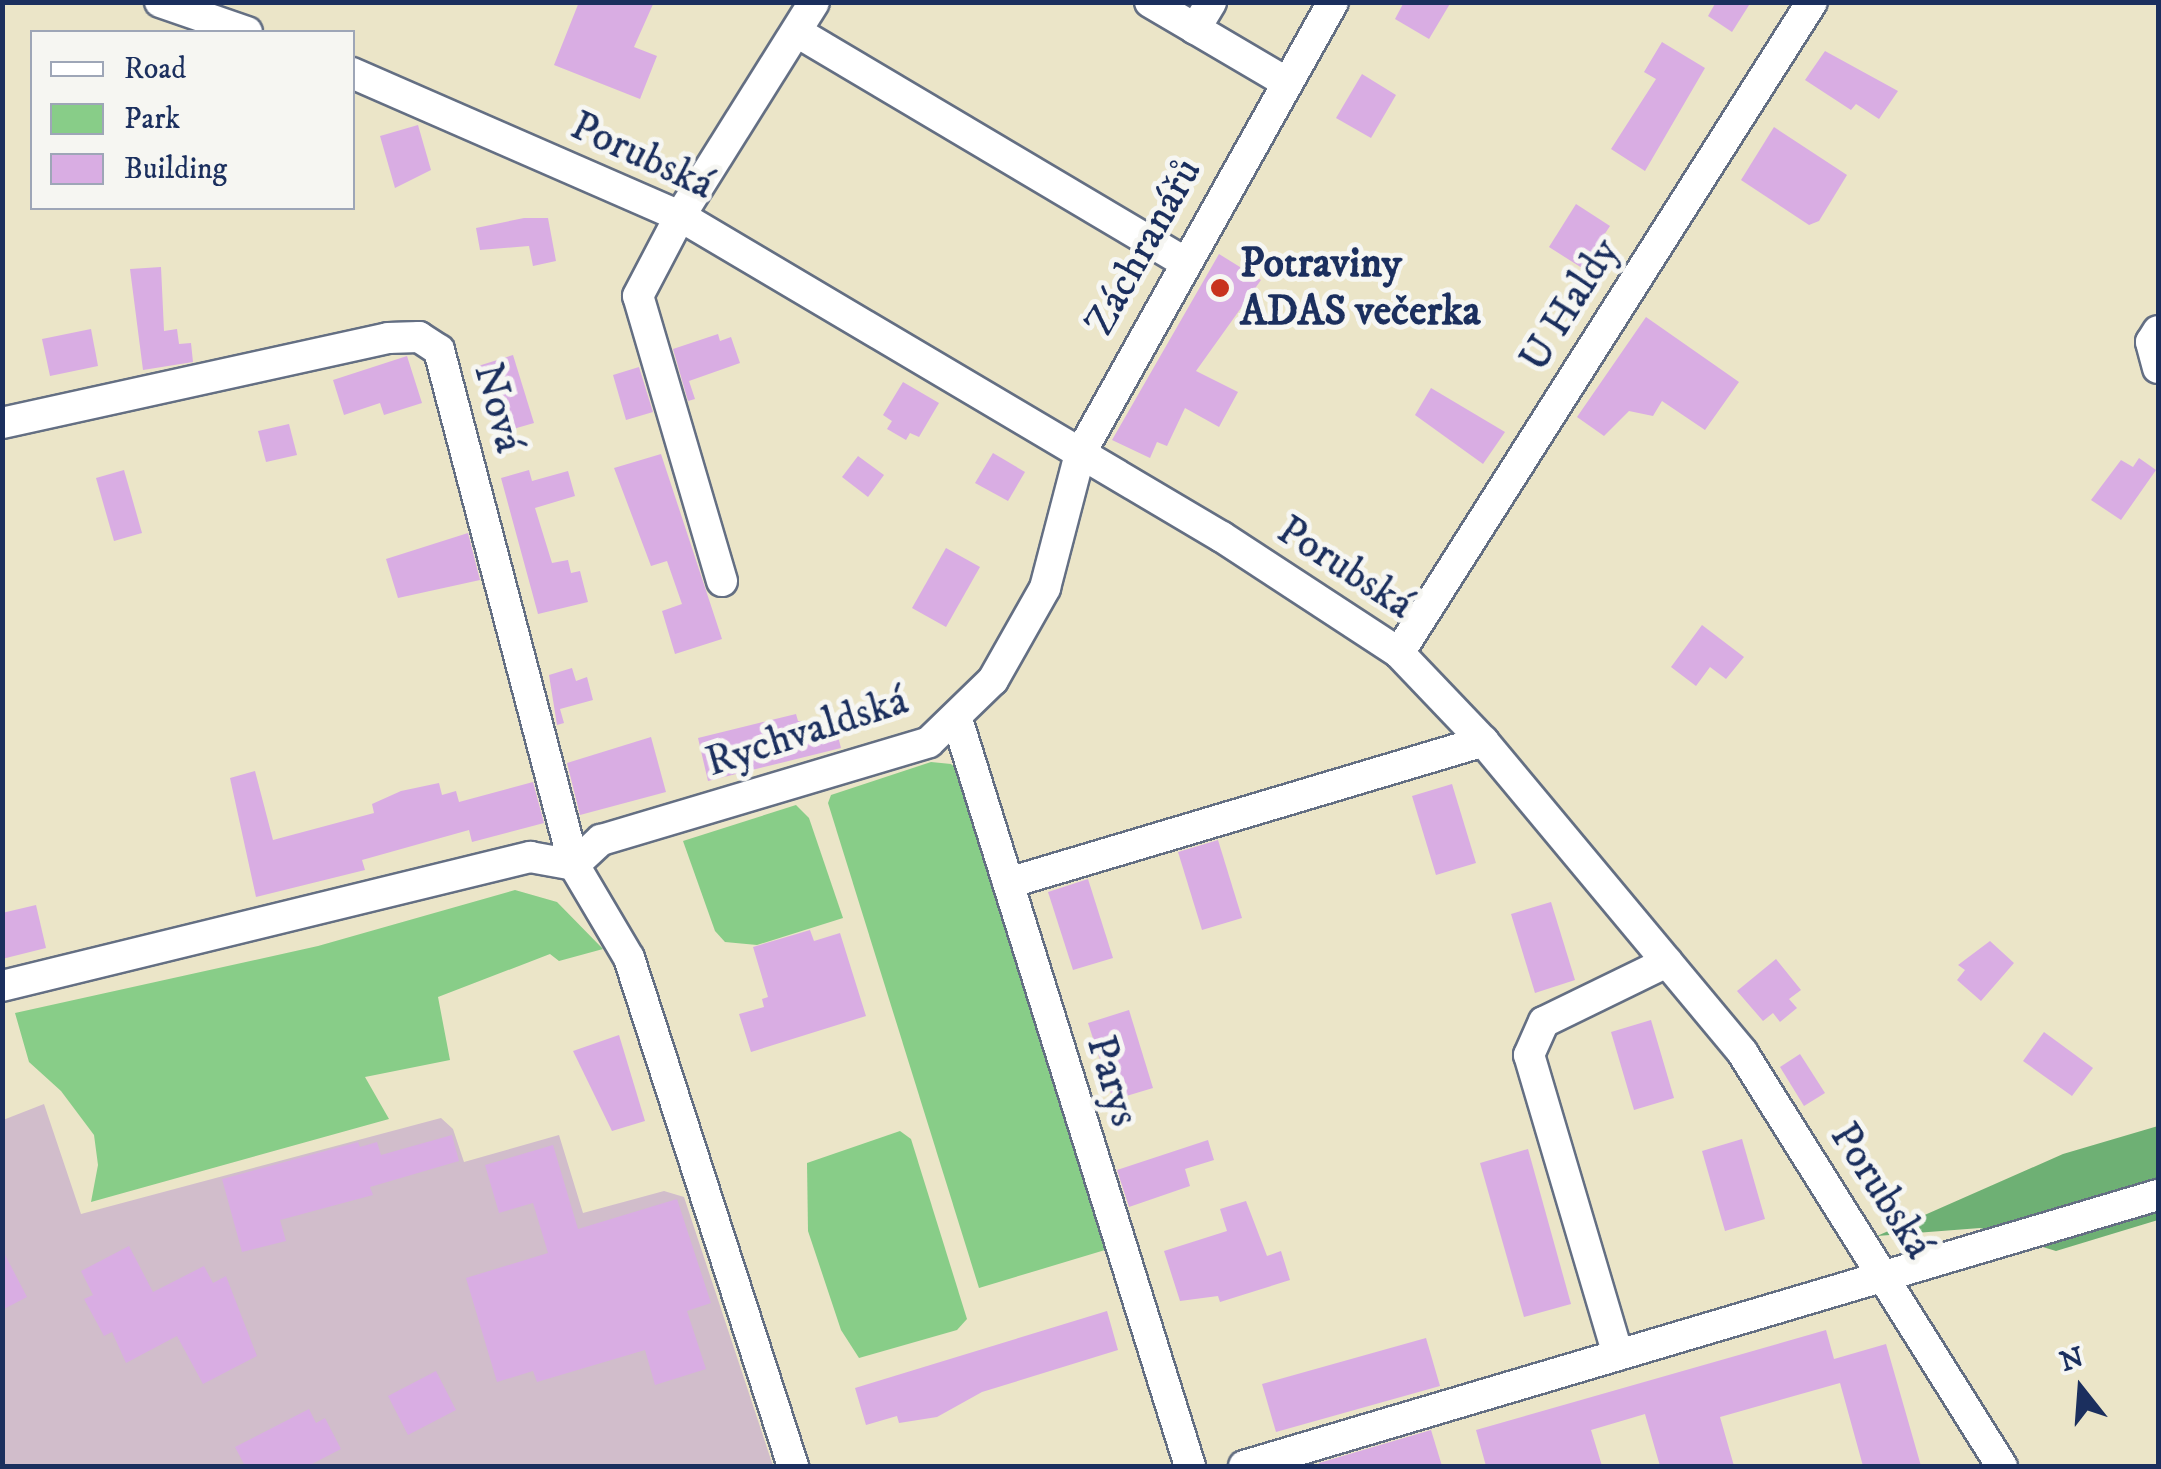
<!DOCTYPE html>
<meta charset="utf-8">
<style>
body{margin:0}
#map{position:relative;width:2161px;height:1469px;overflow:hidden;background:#ebe5c8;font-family:"IM FELL DW Pica",serif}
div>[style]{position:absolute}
.industrial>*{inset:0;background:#d1bdcb}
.green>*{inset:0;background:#88cd88}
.forest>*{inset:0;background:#6eb074}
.building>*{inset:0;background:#d9ade3}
.roads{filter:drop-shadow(2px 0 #646f83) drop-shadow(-2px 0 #646f83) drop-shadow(0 2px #646f83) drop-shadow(0 -2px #646f83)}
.minor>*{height:30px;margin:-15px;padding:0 15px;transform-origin:15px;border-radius:15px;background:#fff}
.dots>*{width:28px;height:28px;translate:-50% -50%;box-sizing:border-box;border:5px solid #f6f6f2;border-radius:50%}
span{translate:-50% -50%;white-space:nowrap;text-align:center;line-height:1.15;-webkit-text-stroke:10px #f6f6f2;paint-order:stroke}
.street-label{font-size:42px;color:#1b2f5e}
.poi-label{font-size:42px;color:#1b2f5e;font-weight:700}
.left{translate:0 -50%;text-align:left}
.frame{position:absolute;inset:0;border:5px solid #1b2f5e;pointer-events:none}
.legend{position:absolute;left:30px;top:30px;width:325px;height:180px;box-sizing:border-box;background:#f6f6f2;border:2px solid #9ea6b7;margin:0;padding:12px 18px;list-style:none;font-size:30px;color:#1b2f5e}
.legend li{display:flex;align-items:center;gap:20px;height:50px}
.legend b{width:50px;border:2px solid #9ea6b7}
.north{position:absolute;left:2031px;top:1339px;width:100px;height:100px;-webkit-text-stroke:8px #f6f6f2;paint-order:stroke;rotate:343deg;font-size:28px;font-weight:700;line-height:40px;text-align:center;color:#1b2f5e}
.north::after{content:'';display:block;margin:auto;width:35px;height:45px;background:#1b2f5e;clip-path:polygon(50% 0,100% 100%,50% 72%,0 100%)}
</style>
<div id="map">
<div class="industrial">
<div style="clip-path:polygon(44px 1104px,81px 1214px,441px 1118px,453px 1129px,464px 1162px,559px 1135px,583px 1213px,664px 1191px,684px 1197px,773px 1466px,3px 1466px,3px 1120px)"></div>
</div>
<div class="green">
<div style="clip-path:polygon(931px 762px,951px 764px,962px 774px,1105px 1250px,979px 1288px,828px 803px,831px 795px)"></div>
<div style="clip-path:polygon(796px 805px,809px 818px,843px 918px,757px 945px,725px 942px,715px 931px,683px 841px)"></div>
<div style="clip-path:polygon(515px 890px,557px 902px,603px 949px,559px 961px,550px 954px,438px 997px,450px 1060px,365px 1077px,389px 1119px,91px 1202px,98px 1165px,94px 1135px,61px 1091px,29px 1062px,15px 1013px,318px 946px)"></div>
<div style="clip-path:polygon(900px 1131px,911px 1139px,967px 1319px,957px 1330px,859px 1358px,841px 1330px,808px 1231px,807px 1163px)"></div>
</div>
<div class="forest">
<div style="clip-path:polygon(2158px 1126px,2158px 1220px,2056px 1251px,1980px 1228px,1877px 1236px,2063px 1154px)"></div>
</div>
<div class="building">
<div style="clip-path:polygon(579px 2px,654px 2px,634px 47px,657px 56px,640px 99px,554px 65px)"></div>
<div style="clip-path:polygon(1404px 2px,1451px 2px,1429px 39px,1395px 19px)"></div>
<div style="clip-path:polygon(1716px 2px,1751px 2px,1732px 32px,1708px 16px)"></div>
<div style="clip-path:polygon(1662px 42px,1705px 68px,1645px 171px,1611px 149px,1656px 79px,1644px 72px)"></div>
<div style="clip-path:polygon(1825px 51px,1898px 91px,1879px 119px,1856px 104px,1851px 110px,1805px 80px)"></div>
<div style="clip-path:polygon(1362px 74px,1396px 95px,1371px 138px,1336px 118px)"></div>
<div style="clip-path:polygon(418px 125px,431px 170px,395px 188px,380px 136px)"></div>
<div style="clip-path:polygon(1774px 127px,1847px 175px,1819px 221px,1809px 225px,1741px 180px)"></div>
<div style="clip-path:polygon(1576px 204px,1610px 226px,1582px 268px,1549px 247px)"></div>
<div style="clip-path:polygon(524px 218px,548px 218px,556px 261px,533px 266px,529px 246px,480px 250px,476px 228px)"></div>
<div style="clip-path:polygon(1219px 254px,1261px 280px,1196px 371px,1238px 392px,1219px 427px,1185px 408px,1167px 446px,1157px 442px,1150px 458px,1112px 440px)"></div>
<div style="clip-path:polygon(161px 267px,164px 331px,177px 329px,179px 344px,191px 343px,193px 362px,143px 370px,130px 269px)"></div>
<div style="clip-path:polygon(1646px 317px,1739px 382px,1705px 430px,1662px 401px,1653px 416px,1629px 411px,1604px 436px,1577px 417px)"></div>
<div style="clip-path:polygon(91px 329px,98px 366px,50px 376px,42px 339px)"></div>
<div style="clip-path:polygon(718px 334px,720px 341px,731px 337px,740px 363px,689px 381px,695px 399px,688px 401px,673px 349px)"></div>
<div style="clip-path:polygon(513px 355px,534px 423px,496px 434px,475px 367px)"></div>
<div style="clip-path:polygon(407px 356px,422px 403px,384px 415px,380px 403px,344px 415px,333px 380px)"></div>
<div style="clip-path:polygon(639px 367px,653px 412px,626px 420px,613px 375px)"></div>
<div style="clip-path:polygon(903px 382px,939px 403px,919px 437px,910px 433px,906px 440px,887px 429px,892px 421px,883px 415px)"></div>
<div style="clip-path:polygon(1431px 388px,1505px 432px,1483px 464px,1415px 415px)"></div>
<div style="clip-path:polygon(289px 424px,297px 455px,266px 462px,258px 431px)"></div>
<div style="clip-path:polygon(993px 453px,1025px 472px,1008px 501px,975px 483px)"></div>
<div style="clip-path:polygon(661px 454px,722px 639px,675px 654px,662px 611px,682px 604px,667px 561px,651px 566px,614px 468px)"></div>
<div style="clip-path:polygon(858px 456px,884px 475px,868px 497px,842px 477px)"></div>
<div style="clip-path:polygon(2139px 458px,2156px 470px,2121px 520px,2091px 500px,2121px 460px,2133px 467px)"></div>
<div style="clip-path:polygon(124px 470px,142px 533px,114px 541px,96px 478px)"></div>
<div style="clip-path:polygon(529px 470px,532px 481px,568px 471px,575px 496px,535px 508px,552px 563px,568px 560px,571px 573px,580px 571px,588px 602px,538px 614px,501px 478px)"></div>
<div style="clip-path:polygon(468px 533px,480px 580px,398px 598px,386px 559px)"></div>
<div style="clip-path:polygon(946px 548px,980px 567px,946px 627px,912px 608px)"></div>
<div style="clip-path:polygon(1702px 625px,1744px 657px,1726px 679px,1710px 667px,1696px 686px,1671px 667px)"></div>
<div style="clip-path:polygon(572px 668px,576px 681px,587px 677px,593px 700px,560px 709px,564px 723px,557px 725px,549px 675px)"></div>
<div style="clip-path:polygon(796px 714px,798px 721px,834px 721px,841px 748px,708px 781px,698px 738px)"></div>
<div style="clip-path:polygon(651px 737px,666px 792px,580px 815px,567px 763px)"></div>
<div style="clip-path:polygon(255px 771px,273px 840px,374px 813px,372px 804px,401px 791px,439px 783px,442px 795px,456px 791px,459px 802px,533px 782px,544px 823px,472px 842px,469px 830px,362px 860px,365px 870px,256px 897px,230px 778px)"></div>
<div style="clip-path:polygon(1452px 784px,1476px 863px,1436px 875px,1412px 796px)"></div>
<div style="clip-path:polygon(1218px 840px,1242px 918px,1202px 930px,1178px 852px)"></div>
<div style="clip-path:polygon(1088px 879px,1113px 958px,1073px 970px,1048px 892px)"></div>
<div style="clip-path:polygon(1551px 902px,1575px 980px,1535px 993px,1511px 914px)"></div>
<div style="clip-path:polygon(36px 905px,46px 948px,2px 959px,2px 913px)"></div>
<div style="clip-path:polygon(810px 930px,814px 941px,840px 933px,866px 1016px,751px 1052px,739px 1014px,764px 1007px,762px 999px,768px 997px,753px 947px)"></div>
<div style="clip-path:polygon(1990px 941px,2014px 963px,1981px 1001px,1957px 980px,1965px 970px,1958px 965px)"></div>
<div style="clip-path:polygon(1776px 959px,1801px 990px,1789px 999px,1797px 1008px,1780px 1022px,1773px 1013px,1763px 1021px,1737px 991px)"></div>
<div style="clip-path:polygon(1129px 1010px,1153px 1088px,1113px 1100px,1088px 1023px)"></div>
<div style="clip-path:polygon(1651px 1020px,1674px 1098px,1634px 1110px,1611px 1032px)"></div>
<div style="clip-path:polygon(2044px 1032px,2093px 1068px,2072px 1096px,2023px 1061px)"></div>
<div style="clip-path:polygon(619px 1035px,645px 1121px,612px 1131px,573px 1051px)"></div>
<div style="clip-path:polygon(1800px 1054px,1825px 1093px,1804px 1106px,1780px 1067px)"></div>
<div style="clip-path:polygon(452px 1135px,459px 1161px,370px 1187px,373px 1195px,280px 1220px,286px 1241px,242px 1252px,222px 1179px,358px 1142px,360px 1147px,377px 1142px,381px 1155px)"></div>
<div style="clip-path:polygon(1742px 1139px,1765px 1219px,1725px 1231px,1702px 1151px)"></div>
<div style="clip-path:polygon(1208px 1140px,1214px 1160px,1185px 1169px,1190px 1186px,1129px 1207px,1117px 1170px)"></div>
<div style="clip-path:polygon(553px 1145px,578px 1229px,677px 1199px,711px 1303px,687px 1311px,706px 1369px,655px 1385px,645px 1350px,537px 1382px,533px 1371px,497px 1382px,466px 1278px,548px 1253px,533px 1203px,499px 1213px,485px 1165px)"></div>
<div style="clip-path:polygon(1528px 1149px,1571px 1304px,1524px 1317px,1480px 1163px)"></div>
<div style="clip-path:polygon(1246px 1201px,1267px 1256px,1281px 1251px,1290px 1280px,1220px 1302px,1218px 1296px,1180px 1301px,1164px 1251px,1227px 1231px,1220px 1209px)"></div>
<div style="clip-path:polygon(129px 1246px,153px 1292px,204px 1266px,213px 1283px,226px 1276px,257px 1356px,203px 1384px,177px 1336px,126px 1363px,112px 1332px,104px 1336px,84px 1299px,93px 1295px,81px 1271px)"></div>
<div style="clip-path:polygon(2px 1249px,27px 1297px,2px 1310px)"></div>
<div style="clip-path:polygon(1107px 1311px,1118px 1350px,982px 1392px,937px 1417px,899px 1423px,897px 1416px,866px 1425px,855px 1388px)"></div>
<div style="clip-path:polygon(1826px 1330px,1834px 1359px,1886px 1344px,1921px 1466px,1863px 1466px,1840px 1383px,1720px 1417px,1734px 1466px,1660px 1466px,1645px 1414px,1591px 1430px,1602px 1466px,1486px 1466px,1476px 1430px)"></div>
<div style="clip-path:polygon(1426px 1338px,1440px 1386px,1276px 1432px,1262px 1384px)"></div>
<div style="clip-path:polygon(436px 1371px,456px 1410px,408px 1435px,388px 1396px)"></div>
<div style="clip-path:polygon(309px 1409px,316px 1423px,325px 1418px,341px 1449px,308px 1466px,245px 1466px,235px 1447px)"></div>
<div style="clip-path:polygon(1431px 1430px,1442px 1466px,1320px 1466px,1319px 1463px)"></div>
</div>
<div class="roads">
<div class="minor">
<div style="left:160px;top:2px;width:92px;rotate:19deg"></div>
<div style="left:1150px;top:2px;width:158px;rotate:30.5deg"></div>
<div style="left:1195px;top:29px;width:31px;rotate:-59deg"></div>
<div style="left:797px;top:32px;width:449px;rotate:30.7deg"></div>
<div style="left:352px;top:73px;width:358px;rotate:23.6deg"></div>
<div style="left:680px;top:216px;width:630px;rotate:30.64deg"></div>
<div style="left:1222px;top:537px;width:212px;rotate:33.2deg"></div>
<div style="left:1399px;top:653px;width:122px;rotate:46.3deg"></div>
<div style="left:1483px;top:741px;width:405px;rotate:50.2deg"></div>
<div style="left:1742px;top:1052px;width:489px;rotate:57.9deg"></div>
<div style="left:2158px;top:331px;width:13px;rotate:122deg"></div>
<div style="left:2151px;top:342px;width:27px;rotate:75deg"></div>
<div style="left:2px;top:423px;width:395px;rotate:-12.4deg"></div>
<div style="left:388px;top:338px;width:31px;rotate:-2deg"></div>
<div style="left:419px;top:337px;width:24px;rotate:33deg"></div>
<div style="left:439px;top:350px;width:532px;rotate:75.31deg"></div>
<div style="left:574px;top:865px;width:37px;rotate:-43deg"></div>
<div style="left:601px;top:840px;width:342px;rotate:-16.6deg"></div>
<div style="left:929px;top:742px;width:89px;rotate:-44.1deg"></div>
<div style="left:993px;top:680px;width:106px;rotate:-60.5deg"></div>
<div style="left:1045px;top:588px;width:138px;rotate:-75.4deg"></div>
<div style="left:1080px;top:454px;width:518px;rotate:-60.76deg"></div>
<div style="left:722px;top:581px;width:297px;rotate:-106.4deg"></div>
<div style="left:638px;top:296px;width:90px;rotate:-62.3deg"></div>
<div style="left:680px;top:216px;width:252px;rotate:-57.9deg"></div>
<div style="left:1399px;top:653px;width:771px;rotate:-57.61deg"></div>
<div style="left:957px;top:719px;width:782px;rotate:72.68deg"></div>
<div style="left:1008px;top:883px;width:496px;rotate:-16.6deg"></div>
<div style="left:2px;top:986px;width:544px;rotate:-13.73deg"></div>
<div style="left:530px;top:857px;width:45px;rotate:10.3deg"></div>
<div style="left:574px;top:865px;width:108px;rotate:59.4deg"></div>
<div style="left:629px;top:958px;width:534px;rotate:72.11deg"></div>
<div style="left:1618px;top:1355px;width:313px;rotate:-106.5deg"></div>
<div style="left:1529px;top:1055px;width:36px;rotate:-66deg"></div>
<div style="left:1544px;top:1022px;width:137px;rotate:-26deg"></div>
<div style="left:1244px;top:1466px;width:953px;rotate:-16.52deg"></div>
</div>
</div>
<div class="dots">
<div style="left:1220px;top:288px;background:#c8321e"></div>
</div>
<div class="street-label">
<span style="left:642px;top:156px;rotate:25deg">Porubská</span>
<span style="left:1144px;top:247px;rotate:-61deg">Záchranářů</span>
<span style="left:1570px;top:305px;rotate:-58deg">U Haldy</span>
<span style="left:498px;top:408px;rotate:75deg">Nová</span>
<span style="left:1345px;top:568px;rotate:33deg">Porubská</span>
<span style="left:807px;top:732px;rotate:-18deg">Rychvaldská</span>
<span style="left:1112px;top:1081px;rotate:73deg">Parys</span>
<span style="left:1881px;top:1191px;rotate:57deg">Porubská</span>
</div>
<div class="poi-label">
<span class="left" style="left:1240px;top:288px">Potraviny<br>ADAS večerka</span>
</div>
<div class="frame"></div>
<ul class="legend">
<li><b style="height:12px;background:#fff"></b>Road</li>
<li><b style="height:28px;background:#88cd88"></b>Park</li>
<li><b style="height:28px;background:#d9ade3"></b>Building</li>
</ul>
<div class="north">N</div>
</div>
